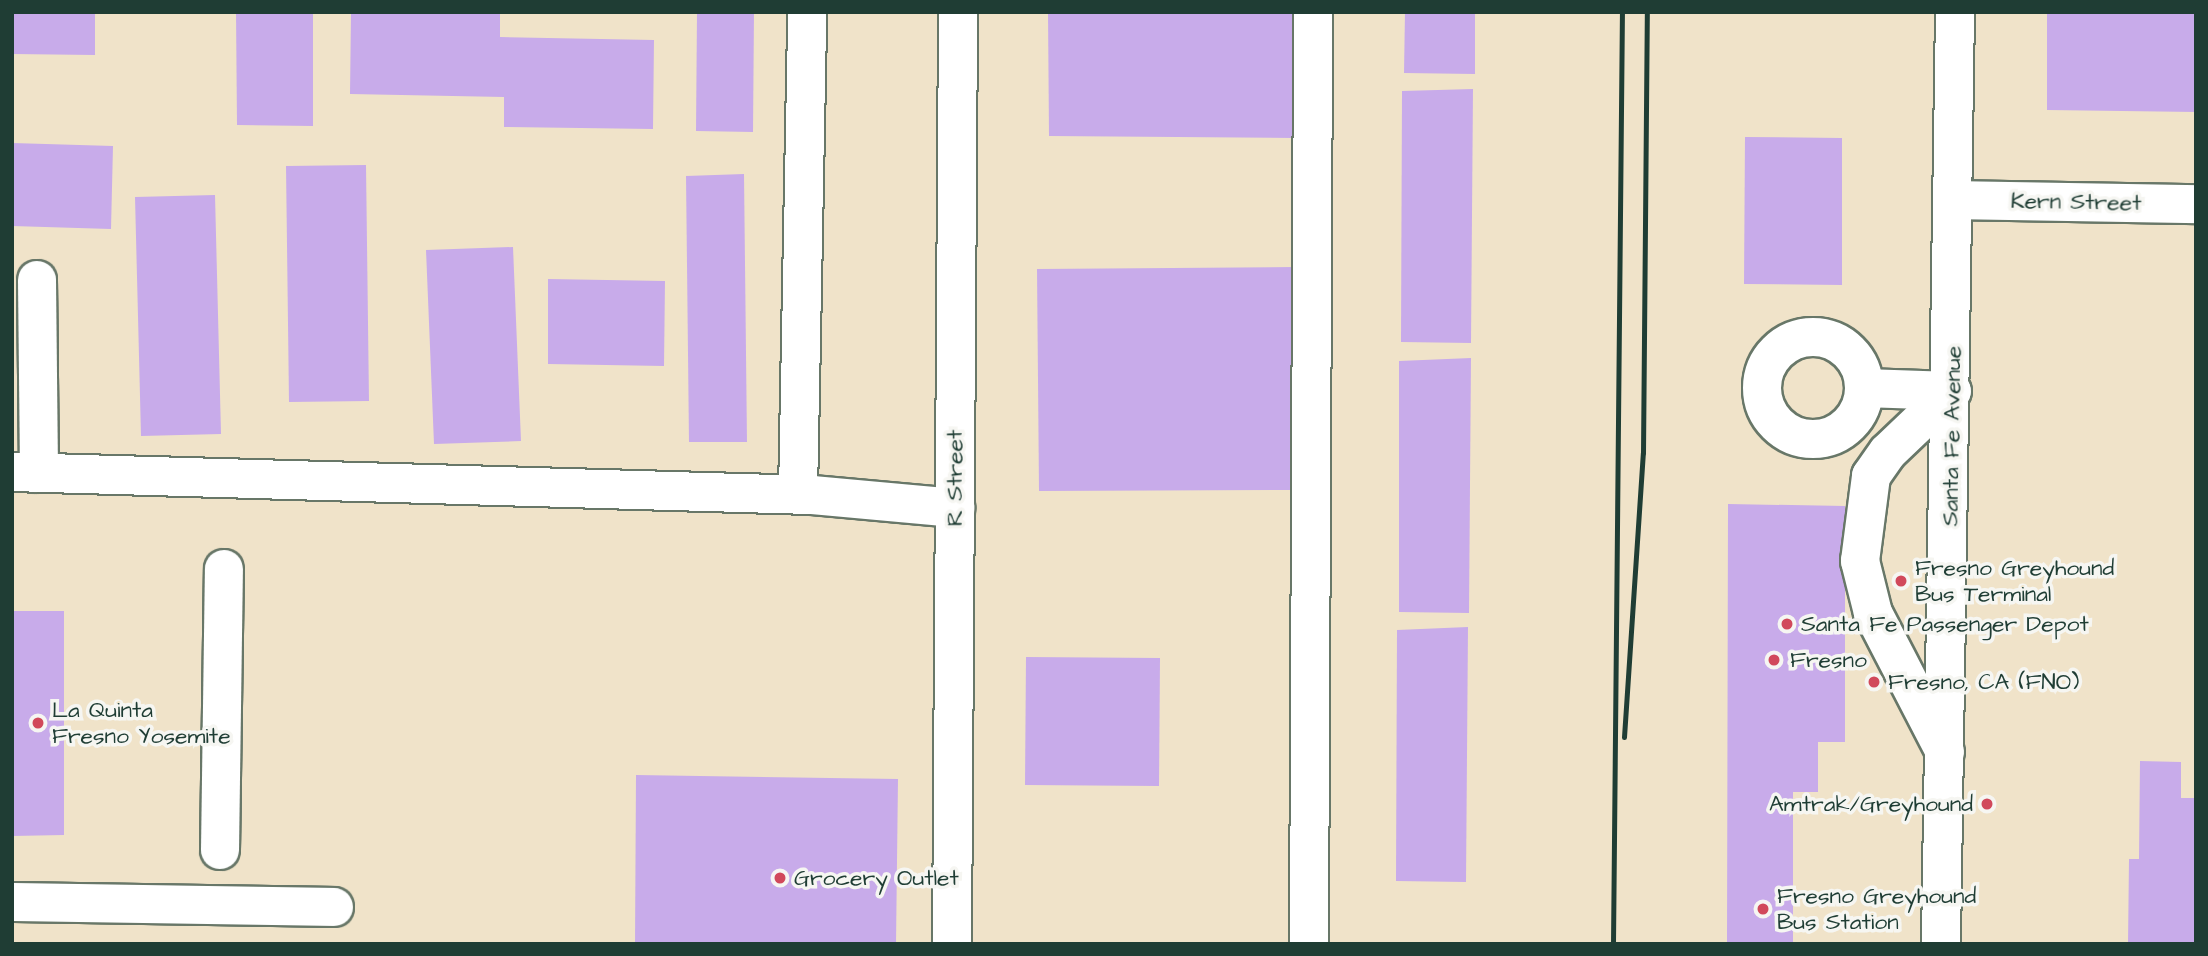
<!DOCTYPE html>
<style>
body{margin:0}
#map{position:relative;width:2208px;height:956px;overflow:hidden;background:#f0e3c9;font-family:"Architects Daughter",sans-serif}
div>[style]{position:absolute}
.building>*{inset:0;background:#c8abea}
.roads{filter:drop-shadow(2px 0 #687768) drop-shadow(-2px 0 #687768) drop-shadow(0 2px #687768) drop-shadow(0 -2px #687768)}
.minor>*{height:38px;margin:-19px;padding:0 19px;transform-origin:19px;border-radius:19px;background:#fff}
.minor>.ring{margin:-19px;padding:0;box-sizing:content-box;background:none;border:38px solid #fff;border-radius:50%}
.rail>*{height:5px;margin:-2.5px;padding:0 2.5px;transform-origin:2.5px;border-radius:2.5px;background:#1f3d34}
.dots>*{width:19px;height:19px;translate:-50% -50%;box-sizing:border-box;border:4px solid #f6f6f2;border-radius:50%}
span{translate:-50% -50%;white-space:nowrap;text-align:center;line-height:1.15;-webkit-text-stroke:7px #f6f6f2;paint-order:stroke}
.street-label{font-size:23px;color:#1f3d34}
.poi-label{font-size:23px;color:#1f3d34}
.left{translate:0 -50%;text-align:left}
.right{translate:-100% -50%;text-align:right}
.frame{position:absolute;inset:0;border:14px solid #1f3d34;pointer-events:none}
</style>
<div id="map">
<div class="building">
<div style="clip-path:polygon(12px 12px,95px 12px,95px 55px,12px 54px)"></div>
<div style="clip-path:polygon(236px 12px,313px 12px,313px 126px,237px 125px)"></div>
<div style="clip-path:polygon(351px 12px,500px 12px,500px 37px,654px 40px,653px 129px,504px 127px,504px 97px,350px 94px)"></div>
<div style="clip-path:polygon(697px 12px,754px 12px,753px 132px,696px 131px)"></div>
<div style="clip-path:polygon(1048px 12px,1294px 12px,1294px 138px,1049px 136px)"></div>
<div style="clip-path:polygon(1405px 12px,1475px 12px,1475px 74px,1404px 73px)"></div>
<div style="clip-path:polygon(2047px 12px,2196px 12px,2196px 112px,2047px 110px)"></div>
<div style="clip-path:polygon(1473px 89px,1471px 343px,1401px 342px,1402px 91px)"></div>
<div style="clip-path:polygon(1745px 137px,1842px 138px,1842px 285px,1744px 284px)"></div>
<div style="clip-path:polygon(12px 143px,113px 146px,111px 229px,12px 226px)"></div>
<div style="clip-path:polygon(366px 165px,369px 401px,289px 402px,286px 166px)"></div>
<div style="clip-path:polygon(744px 174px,747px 442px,689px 442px,686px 176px)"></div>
<div style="clip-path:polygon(215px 195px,221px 434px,141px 436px,135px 197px)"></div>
<div style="clip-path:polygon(513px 247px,521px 441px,434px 444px,426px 250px)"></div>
<div style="clip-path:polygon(1295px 267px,1297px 490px,1039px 491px,1037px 269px)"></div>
<div style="clip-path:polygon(548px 279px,665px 281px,664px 366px,548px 364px)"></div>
<div style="clip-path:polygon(1471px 358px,1469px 613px,1399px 612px,1399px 361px)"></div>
<div style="clip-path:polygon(1728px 504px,1845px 506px,1845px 742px,1818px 742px,1818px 792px,1793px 792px,1793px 944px,1727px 944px)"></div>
<div style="clip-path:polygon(12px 611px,64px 611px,64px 835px,12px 836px)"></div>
<div style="clip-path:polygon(1468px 627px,1466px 882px,1396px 881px,1397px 630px)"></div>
<div style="clip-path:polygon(1026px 657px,1160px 658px,1159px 786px,1025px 785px)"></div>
<div style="clip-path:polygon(2140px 761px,2181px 762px,2181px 798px,2196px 798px,2196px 944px,2128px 944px,2129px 859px,2139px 859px)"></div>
<div style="clip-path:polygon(636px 775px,898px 779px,896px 944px,635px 944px)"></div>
</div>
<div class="roads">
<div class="minor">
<div style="left:1955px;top:200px;width:241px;rotate:1deg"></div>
<div style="left:37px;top:280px;width:193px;rotate:89.4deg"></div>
<div class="ring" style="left:1762px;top:337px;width:64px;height:64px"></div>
<div style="left:1864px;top:388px;width:88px;rotate:2deg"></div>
<div style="left:12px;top:472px;width:800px;rotate:1.65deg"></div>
<div style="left:812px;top:495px;width:144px;rotate:5.2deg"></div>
<div style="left:798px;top:494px;width:482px;rotate:-88.9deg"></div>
<div style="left:1945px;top:752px;width:157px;rotate:-117.4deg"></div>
<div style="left:1873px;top:613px;width:54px;rotate:-104deg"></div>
<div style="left:1860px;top:561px;width:86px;rotate:-82.6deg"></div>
<div style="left:1871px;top:476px;width:29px;rotate:-55deg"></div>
<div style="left:1888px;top:452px;width:88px;rotate:-43.6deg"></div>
<div style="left:220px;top:850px;width:281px;rotate:-89.2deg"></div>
<div style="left:12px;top:902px;width:322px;rotate:0.9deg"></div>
<div style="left:952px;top:944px;width:932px;rotate:-89.63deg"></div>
<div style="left:1309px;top:944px;width:932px;rotate:-89.75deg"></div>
<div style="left:1941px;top:944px;width:932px;rotate:-89.14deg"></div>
</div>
</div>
<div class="rail">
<div style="left:1624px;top:737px;width:285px;rotate:-86.2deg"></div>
<div style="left:1643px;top:453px;width:441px;rotate:-89.5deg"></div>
<div style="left:1613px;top:944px;width:932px;rotate:-89.45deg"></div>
</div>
<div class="dots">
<div style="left:1901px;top:581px;background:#d1495b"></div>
<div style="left:1787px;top:624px;background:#d1495b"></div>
<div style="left:1774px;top:660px;background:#d1495b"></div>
<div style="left:1874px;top:682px;background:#d1495b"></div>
<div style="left:38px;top:723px;background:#d1495b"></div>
<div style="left:1987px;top:804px;background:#d1495b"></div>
<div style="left:780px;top:878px;background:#d1495b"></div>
<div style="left:1763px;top:909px;background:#d1495b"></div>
</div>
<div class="street-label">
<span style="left:2076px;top:202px;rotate:1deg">Kern Street</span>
<span style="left:1952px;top:436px;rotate:-89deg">Santa Fe Avenue</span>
<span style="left:955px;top:478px;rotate:-90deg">R Street</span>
</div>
<div class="poi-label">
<span class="left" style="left:1915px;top:581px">Fresno Greyhound<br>Bus Terminal</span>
<span class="left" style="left:1801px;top:624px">Santa Fe Passenger Depot</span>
<span class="left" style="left:1790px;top:660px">Fresno</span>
<span class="left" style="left:1888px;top:682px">Fresno, CA (FNO)</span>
<span class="left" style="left:52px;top:723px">La Quinta<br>Fresno Yosemite</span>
<span class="right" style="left:1973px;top:804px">Amtrak/Greyhound</span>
<span class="left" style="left:794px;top:878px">Grocery Outlet</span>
<span class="left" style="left:1777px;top:909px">Fresno Greyhound<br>Bus Station</span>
</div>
<div class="frame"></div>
</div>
